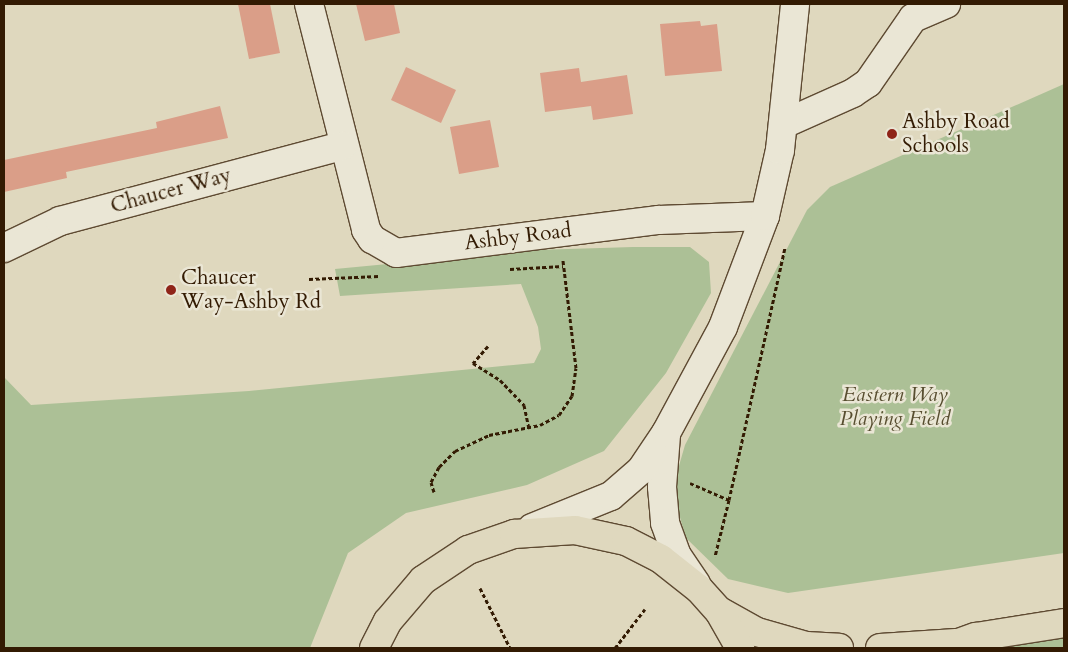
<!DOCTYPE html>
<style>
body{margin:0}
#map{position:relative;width:1068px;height:652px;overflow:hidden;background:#dfd8be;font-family:Cardo,serif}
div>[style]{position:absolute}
.green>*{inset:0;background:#acc096}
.building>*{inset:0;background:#da9e88}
.path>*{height:3px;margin-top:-1.5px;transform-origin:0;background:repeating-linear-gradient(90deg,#331b03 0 4px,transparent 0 6.5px)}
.roads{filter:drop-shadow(1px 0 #5e4a32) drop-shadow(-1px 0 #5e4a32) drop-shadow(0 1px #5e4a32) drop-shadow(0 -1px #5e4a32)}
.minor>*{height:28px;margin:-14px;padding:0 14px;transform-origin:14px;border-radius:14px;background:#eae6d5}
.major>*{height:28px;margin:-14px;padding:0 14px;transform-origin:14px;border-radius:14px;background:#dfd8be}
.dots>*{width:14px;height:14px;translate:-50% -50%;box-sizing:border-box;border:2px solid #eae6d5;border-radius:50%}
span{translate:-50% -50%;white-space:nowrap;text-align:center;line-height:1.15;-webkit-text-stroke:5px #eae6d5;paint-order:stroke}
.poi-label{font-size:21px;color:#331b03}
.left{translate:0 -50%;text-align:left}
.street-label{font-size:21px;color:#331b03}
.park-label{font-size:21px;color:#574d2f;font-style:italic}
.frame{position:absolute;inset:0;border:5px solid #331b03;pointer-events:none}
</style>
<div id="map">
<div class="green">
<div style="clip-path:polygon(1064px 84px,1064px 553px,788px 593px,728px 579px,686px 538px,672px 490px,685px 445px,807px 210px,830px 187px)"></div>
<div style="clip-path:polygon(633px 247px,690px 247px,709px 262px,711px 293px,666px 373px,604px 451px,527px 485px,406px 513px,348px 553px,310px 648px,4px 648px,4px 377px,31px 405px,249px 391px,534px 363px,541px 349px,538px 327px,521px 284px,340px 296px,335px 269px,535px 250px)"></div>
<div style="clip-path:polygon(1064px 633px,1064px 648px,1009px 648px,1024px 639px)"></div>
</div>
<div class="building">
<div style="clip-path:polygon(238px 4px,270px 4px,280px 53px,249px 59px)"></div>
<div style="clip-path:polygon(356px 4px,394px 4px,400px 33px,365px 41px)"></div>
<div style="clip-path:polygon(700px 21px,701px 26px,717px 24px,722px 71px,665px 76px,660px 24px)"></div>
<div style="clip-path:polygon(406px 67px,456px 90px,441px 123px,391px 100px)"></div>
<div style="clip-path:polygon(579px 68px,581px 82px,627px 75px,633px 114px,593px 120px,591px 106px,545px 112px,540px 73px)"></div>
<div style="clip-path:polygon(220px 106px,228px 138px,66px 172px,67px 178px,4px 192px,4px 160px,157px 128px,156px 122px)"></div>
<div style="clip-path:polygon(490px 120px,499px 167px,459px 174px,450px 127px)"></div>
</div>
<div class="path">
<div style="left:510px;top:269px;width:53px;rotate:-3.2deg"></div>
<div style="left:309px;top:279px;width:70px;rotate:-2.5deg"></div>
<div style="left:488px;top:346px;width:23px;rotate:131deg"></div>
<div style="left:473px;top:363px;width:32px;rotate:32deg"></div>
<div style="left:500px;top:380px;width:35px;rotate:46deg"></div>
<div style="left:524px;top:405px;width:24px;rotate:78deg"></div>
<div style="left:690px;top:483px;width:43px;rotate:23.6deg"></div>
<div style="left:729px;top:500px;width:58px;rotate:104deg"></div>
<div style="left:434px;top:492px;width:10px;rotate:-107deg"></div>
<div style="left:431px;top:482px;width:17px;rotate:-62deg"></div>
<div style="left:439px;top:467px;width:23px;rotate:-45deg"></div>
<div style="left:455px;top:451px;width:38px;rotate:-25deg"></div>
<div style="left:489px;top:435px;width:52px;rotate:-11.1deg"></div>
<div style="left:540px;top:425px;width:21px;rotate:-28deg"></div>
<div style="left:559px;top:415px;width:23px;rotate:-56deg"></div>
<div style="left:572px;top:396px;width:28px;rotate:-82deg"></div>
<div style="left:576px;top:368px;width:109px;rotate:-96.9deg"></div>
<div style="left:729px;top:500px;width:259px;rotate:-77.5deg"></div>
<div style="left:480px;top:588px;width:67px;rotate:63.4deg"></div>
<div style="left:615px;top:648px;width:49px;rotate:-52.4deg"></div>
</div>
<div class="roads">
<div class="minor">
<div style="left:309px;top:4px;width:233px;rotate:75.8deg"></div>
<div style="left:366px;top:230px;width:11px;rotate:56deg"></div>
<div style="left:372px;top:239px;width:28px;rotate:30deg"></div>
<div style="left:396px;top:253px;width:265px;rotate:-7.2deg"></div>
<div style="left:659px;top:220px;width:106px;rotate:-2.2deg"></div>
<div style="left:786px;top:123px;width:73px;rotate:-24.1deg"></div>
<div style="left:853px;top:93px;width:18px;rotate:-34deg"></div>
<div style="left:868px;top:83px;width:79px;rotate:-55.3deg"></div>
<div style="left:913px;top:18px;width:36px;rotate:-23deg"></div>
<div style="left:4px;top:248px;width:62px;rotate:-25.7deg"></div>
<div style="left:60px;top:221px;width:292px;rotate:-14.9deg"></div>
<div style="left:666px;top:435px;width:52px;rotate:94.4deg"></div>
<div style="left:662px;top:487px;width:36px;rotate:85deg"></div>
<div style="left:665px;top:523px;width:33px;rotate:70deg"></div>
<div style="left:676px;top:554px;width:36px;rotate:56deg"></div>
<div style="left:532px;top:528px;width:85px;rotate:-22.1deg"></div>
<div style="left:611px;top:496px;width:40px;rotate:-41deg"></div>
<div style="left:641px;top:470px;width:45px;rotate:-56deg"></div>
<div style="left:666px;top:433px;width:120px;rotate:-61.7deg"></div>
<div style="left:723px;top:327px;width:119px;rotate:-69.3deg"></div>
<div style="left:765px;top:216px;width:68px;rotate:-77.2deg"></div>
<div style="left:780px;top:150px;width:147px;rotate:-84.1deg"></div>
</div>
<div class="major">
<div style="left:721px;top:612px;width:41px;rotate:29.1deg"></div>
<div style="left:757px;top:632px;width:51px;rotate:15.9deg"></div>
<div style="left:806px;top:646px;width:33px;rotate:3deg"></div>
<div style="left:374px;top:648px;width:30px;rotate:-63deg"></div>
<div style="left:388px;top:621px;width:54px;rotate:-49.5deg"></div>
<div style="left:423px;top:580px;width:54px;rotate:-33.7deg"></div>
<div style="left:468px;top:550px;width:49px;rotate:-19.2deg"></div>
<div style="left:514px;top:534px;width:61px;rotate:-3.8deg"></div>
<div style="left:575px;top:530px;width:52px;rotate:12.2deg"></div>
<div style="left:626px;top:541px;width:39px;rotate:27deg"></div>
<div style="left:661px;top:559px;width:48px;rotate:38.3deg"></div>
<div style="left:699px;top:589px;width:30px;rotate:48deg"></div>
<div style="left:719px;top:611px;width:43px;rotate:60.4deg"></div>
<div style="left:880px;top:648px;width:76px;rotate:-3.8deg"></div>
<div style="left:945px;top:648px;width:33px;rotate:-20deg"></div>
<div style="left:976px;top:637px;width:89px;rotate:-9deg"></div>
</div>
</div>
<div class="dots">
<div style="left:892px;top:134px;background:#8f2418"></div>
<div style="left:171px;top:290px;background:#8f2418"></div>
</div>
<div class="poi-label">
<span class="left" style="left:902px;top:134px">Ashby Road<br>Schools</span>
<span class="left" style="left:181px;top:290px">Chaucer<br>Way-Ashby Rd</span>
</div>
<div class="street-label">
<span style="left:171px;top:191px;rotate:-15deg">Chaucer Way</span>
<span style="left:518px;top:237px;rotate:-7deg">Ashby Road</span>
</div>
<div class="park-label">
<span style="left:895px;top:407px">Eastern Way<br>Playing Field</span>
</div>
<div class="frame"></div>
</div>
